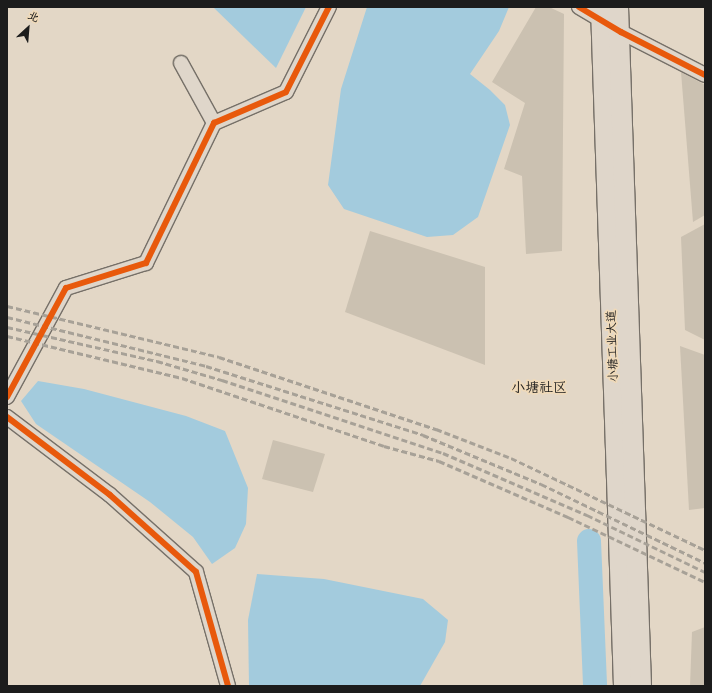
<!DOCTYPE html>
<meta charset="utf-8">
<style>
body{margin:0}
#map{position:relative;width:712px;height:693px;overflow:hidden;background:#e3d7c6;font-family:Pangolin,"LXGW WenKai TC",sans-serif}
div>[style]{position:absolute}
.water>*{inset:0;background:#a3cbdd}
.river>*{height:24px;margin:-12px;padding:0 12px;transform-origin:12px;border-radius:12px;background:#a3cbdd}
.building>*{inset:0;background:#cbc1b1}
.roads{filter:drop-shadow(1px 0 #767068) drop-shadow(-1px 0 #767068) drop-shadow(0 1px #767068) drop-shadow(0 -1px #767068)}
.street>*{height:14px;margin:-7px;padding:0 7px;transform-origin:7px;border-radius:7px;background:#dfd6ca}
.secondary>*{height:20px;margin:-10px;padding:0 10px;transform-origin:10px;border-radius:10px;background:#dfd6ca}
.rail>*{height:3px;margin-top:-1.5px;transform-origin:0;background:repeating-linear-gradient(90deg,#a7a197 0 6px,transparent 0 9px)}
.cycleway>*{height:6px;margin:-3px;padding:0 3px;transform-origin:3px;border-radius:3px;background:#e8590c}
span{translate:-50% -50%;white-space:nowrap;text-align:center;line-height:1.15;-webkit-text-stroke:3.5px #f0dab9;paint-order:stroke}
.street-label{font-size:12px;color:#1c1c1c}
.quarter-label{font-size:14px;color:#1c1c1c}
.frame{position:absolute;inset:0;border:8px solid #1c1c1c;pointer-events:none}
.north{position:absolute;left:8px;top:8px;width:40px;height:40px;-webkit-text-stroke:3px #f0dab9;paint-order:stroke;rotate:26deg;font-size:11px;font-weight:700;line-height:16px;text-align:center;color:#1c1c1c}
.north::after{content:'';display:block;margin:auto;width:14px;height:18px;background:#1c1c1c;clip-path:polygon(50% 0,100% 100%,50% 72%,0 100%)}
</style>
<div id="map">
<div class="water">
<div style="clip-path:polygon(213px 7px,306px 7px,276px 68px)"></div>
<div style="clip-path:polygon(367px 7px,509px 7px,499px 31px,470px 74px,490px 90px,505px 105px,510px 125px,478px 217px,453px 235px,427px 237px,344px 209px,328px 185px,341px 89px)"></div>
<div style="clip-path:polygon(38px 381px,84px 389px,186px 416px,225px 431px,248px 488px,246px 524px,235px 548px,212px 564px,193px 537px,150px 502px,36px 424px,21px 401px)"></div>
<div style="clip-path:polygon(257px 574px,324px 579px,423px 599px,448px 620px,445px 642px,420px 686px,249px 686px,248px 620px)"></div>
</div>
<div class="river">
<div style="left:589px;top:541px;width:145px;rotate:87.6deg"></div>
</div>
<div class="building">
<div style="clip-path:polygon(536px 7px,549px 7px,564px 14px,562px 251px,526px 254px,522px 176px,504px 169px,525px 103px,492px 82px)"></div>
<div style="clip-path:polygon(681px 72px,705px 85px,705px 215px,693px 222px)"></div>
<div style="clip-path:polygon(705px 224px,705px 340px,685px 330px,681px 237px)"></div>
<div style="clip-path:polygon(370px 231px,485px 267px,485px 365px,345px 312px)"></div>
<div style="clip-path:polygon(680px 346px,705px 355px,705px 508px,689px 510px)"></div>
<div style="clip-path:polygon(273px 440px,325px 454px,313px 492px,262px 479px)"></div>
<div style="clip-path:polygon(705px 627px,705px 686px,690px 686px,692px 632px)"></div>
</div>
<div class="roads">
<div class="street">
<div style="left:579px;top:7px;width:49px;rotate:30.8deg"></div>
<div style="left:621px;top:32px;width:94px;rotate:27.1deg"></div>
<div style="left:181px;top:63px;width:68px;rotate:61.2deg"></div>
<div style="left:7px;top:397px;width:124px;rotate:-61.6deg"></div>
<div style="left:66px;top:288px;width:84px;rotate:-17.4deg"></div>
<div style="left:146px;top:263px;width:156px;rotate:-64.1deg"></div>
<div style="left:214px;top:123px;width:78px;rotate:-23.3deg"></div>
<div style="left:286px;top:92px;width:95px;rotate:-63.2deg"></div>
<div style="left:7px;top:417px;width:129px;rotate:37.1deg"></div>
<div style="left:110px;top:495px;width:115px;rotate:41.8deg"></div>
<div style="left:196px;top:572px;width:118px;rotate:74.3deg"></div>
</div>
<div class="secondary">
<div style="left:601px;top:7px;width:679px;rotate:88.06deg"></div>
<div style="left:618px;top:7px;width:679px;rotate:88.06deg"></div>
</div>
</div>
<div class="rail">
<div style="left:7px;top:306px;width:218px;rotate:13.5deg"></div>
<div style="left:219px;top:357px;width:229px;rotate:18.4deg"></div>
<div style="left:436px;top:429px;width:80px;rotate:21.1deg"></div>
<div style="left:511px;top:458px;width:215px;rotate:25.4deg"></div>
<div style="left:7px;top:317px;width:205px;rotate:13.8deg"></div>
<div style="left:206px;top:366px;width:228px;rotate:17.6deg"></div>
<div style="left:423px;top:435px;width:128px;rotate:22.6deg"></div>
<div style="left:541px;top:484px;width:182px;rotate:25.7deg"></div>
<div style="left:7px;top:327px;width:154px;rotate:12.8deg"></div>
<div style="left:157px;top:361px;width:68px;rotate:16.3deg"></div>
<div style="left:222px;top:380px;width:233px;rotate:18.3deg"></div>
<div style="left:443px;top:453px;width:157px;rotate:23.3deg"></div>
<div style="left:587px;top:515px;width:131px;rotate:25.8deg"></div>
<div style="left:7px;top:336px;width:180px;rotate:13.5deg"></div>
<div style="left:182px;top:378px;width:213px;rotate:18.6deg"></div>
<div style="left:384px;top:446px;width:57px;rotate:15.3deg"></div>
<div style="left:439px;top:461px;width:141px;rotate:23.5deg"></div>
<div style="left:568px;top:517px;width:152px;rotate:25.4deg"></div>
</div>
<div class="cycleway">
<div style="left:579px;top:7px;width:49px;rotate:30.8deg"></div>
<div style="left:621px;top:32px;width:94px;rotate:27.1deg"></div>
<div style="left:7px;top:397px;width:124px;rotate:-61.6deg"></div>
<div style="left:66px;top:288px;width:84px;rotate:-17.4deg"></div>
<div style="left:146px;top:263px;width:156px;rotate:-64.1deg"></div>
<div style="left:214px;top:123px;width:78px;rotate:-23.3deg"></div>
<div style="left:286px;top:92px;width:95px;rotate:-63.2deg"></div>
<div style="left:7px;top:417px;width:129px;rotate:37.1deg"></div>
<div style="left:110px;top:495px;width:115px;rotate:41.8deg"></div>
<div style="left:196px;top:572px;width:118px;rotate:74.3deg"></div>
</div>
<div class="street-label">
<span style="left:613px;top:346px;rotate:-92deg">小塘工业大道</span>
</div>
<div class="quarter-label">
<span style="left:539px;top:388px">小塘社区</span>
</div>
<div class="frame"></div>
<div class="north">北</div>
</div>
